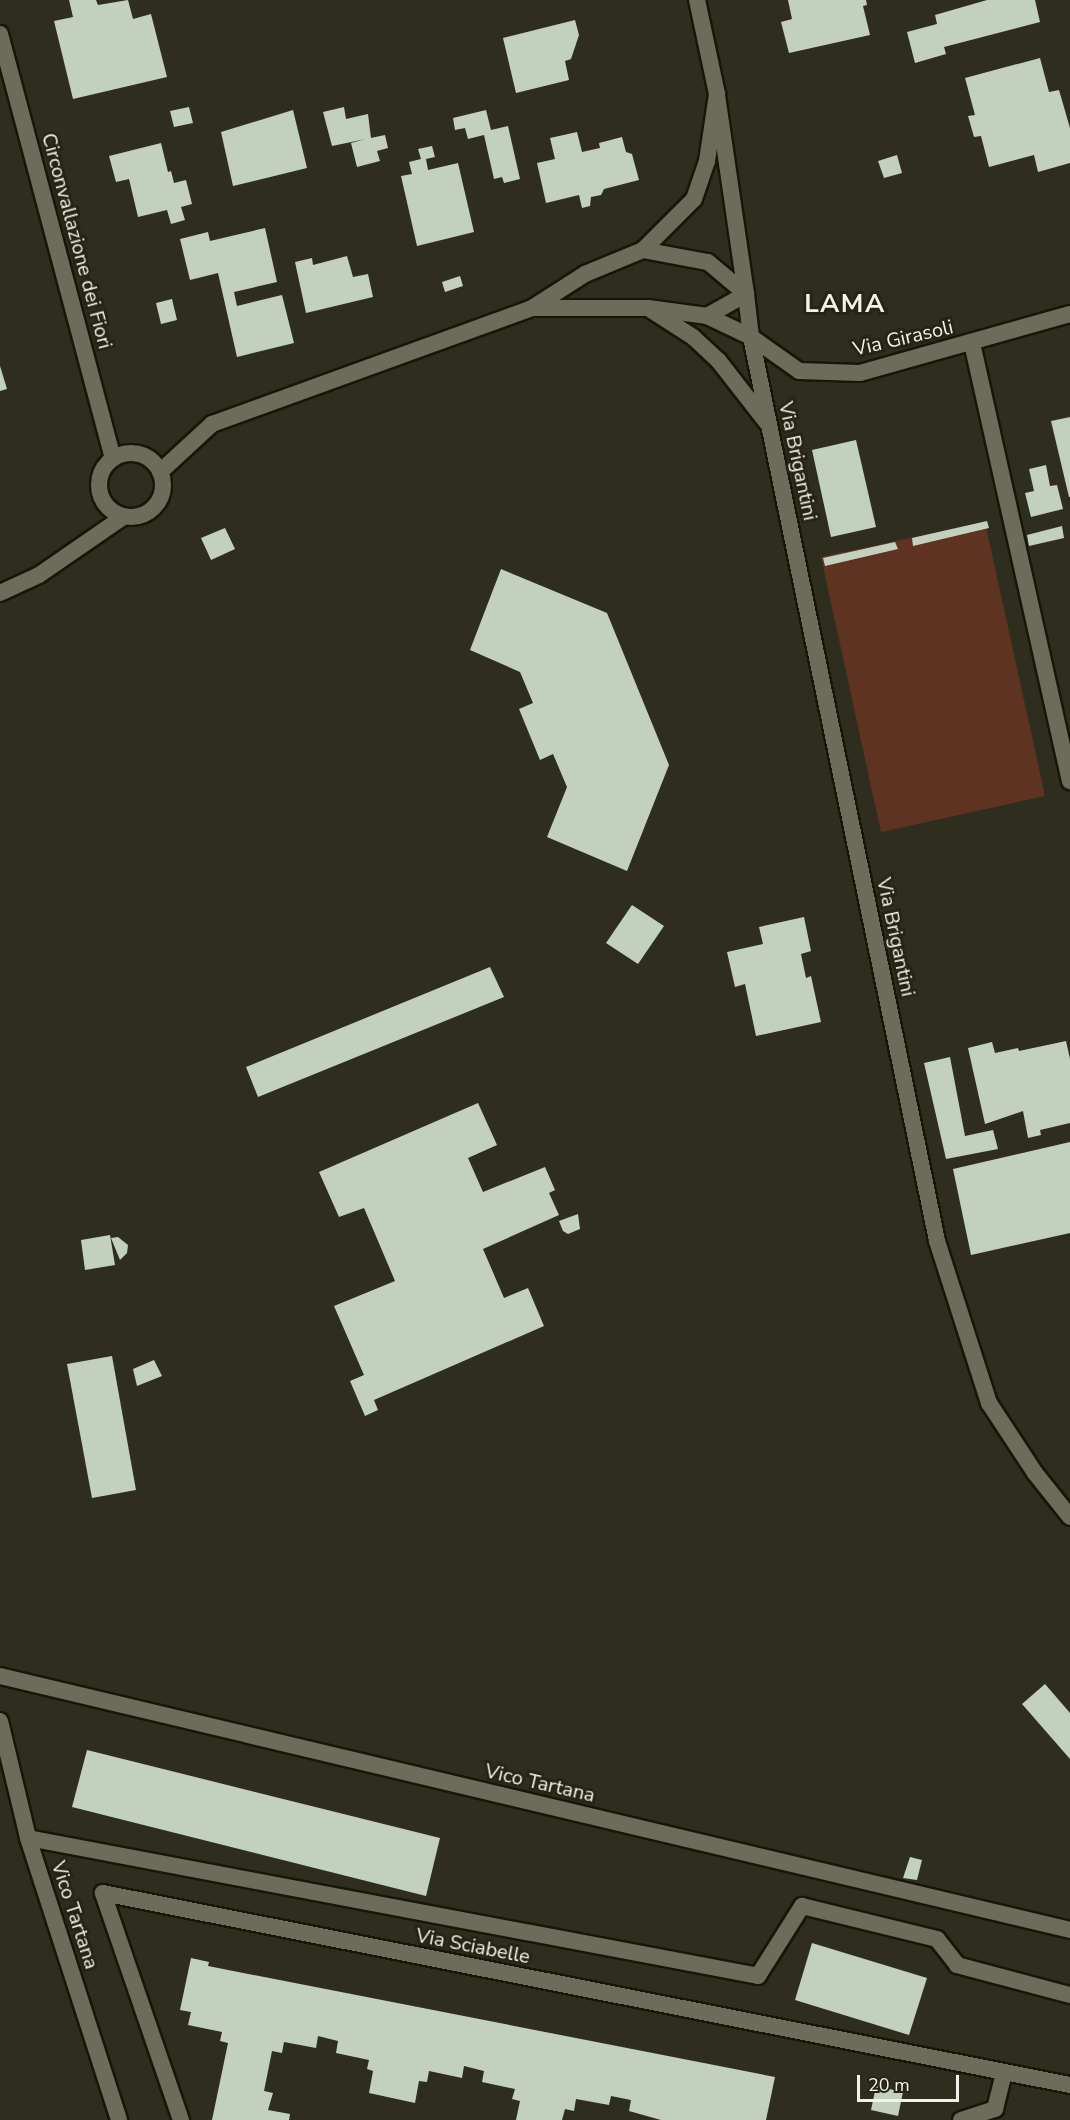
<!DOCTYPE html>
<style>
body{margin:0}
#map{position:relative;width:1070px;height:2120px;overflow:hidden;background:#2f2e1e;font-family:"Nunito Sans",sans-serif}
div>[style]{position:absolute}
.green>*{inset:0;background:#5e3321}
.building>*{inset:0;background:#c4d0be}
.roads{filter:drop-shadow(2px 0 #171607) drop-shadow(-2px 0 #171607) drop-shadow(0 2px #171607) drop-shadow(0 -2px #171607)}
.minor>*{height:16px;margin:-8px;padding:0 8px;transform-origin:8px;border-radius:8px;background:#6c6c5a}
.tertiary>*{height:16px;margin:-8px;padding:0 8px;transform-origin:8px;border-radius:8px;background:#6c6c5a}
.tertiary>.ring{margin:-8px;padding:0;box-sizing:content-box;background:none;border:16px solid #6c6c5a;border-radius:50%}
span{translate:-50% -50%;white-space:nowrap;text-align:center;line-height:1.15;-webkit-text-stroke:6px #252415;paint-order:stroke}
.street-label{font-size:20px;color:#f2f2e8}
.district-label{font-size:26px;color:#f2f2e8;font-weight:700;letter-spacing:1.5px}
.scale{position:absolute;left:857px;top:2075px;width:102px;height:27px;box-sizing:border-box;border:3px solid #f2f2e8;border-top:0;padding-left:8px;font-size:18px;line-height:21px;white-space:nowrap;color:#f2f2e8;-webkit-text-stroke:4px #252415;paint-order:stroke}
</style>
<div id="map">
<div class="green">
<div style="clip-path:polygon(985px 522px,1045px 796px,881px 832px,821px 557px)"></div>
</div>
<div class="building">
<div style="clip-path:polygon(69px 0,96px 0,98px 5px,128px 0,133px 19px,151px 14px,167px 77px,73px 99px,54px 21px,73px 17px)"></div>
<div style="clip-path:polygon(788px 0,866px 0,867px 5px,863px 6px,870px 35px,789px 53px,781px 22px,792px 19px)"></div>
<div style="clip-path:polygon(987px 0,1035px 0,1040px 22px,944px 47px,946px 54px,915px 63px,907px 32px,937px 24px,935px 15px)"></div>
<div style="clip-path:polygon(575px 20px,579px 35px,571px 59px,565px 61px,569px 80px,516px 93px,503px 38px)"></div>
<div style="clip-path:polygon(1040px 58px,1049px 92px,1059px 90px,1070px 128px,1070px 163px,1038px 172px,1034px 155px,989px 167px,981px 136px,974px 137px,968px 116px,975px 115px,965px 78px)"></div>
<div style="clip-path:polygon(189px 107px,193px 123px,174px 127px,170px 111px)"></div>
<div style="clip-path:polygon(344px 107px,346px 119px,368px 114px,371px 138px,385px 135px,388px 148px,377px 151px,380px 161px,357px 167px,351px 143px,366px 139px,332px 146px,323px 112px)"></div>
<div style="clip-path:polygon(293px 110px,307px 168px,233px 186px,221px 132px)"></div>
<div style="clip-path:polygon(486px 110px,491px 130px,508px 126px,520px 179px,504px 183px,502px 177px,494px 179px,484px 135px,468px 139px,465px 128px,455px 130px,453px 118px)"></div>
<div style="clip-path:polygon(577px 132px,582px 152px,600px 148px,599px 143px,622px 137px,626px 152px,632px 154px,639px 180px,604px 189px,601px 195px,591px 197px,590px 206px,582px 208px,579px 195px,546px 203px,537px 163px,555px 159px,550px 138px)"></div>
<div style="clip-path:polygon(161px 143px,168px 172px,171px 171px,174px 183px,186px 180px,192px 204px,181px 207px,185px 220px,171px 224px,167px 210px,138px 217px,129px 179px,116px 182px,109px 156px)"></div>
<div style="clip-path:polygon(432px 146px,435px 157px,426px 159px,428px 170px,458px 163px,474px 232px,417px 246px,401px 176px,412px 174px,409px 162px,421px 159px,418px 149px)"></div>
<div style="clip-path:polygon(897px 155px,902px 173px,884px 178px,878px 161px)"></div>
<div style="clip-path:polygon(265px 228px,277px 282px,234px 292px,237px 306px,282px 295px,294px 343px,237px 357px,218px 273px,190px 280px,180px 239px,208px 232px,210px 241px)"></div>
<div style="clip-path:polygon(347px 256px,353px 277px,368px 274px,373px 297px,306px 313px,295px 262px,312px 258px,313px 265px)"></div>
<div style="clip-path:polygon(460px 276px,463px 286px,445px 292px,442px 282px)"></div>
<div style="clip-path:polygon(172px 299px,177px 320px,161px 324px,156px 303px)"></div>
<div style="clip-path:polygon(0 366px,7px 389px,0 391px)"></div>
<div style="clip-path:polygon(1070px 417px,1070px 497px,1069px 497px,1051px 421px)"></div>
<div style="clip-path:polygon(856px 440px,876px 527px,831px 537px,812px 450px)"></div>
<div style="clip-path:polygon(1046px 465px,1050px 486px,1057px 485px,1063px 509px,1031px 517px,1025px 493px,1034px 491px,1029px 469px)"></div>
<div style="clip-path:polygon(987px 521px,989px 528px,913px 546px,912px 538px)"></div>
<div style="clip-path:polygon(1062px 526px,1064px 538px,1029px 546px,1027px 535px)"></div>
<div style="clip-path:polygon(225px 528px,235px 549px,211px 560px,201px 538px)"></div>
<div style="clip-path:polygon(895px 542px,898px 549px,825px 566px,823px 558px)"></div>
<div style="clip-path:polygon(501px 569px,607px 613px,669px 765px,627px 871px,547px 837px,567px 787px,553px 754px,540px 760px,519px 709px,533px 703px,520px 672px,470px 650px)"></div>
<div style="clip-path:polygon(632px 905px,664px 926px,638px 964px,606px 943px)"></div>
<div style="clip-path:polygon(804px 917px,811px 951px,801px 954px,806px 978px,811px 976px,821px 1022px,756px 1036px,745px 984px,735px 987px,727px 952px,763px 944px,759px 927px)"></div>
<div style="clip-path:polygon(490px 967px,504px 997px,258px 1097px,246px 1067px)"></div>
<div style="clip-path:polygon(1066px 1041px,1070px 1059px,1070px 1123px,1040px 1130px,1041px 1135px,1028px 1138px,1023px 1111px,985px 1124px,968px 1048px,992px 1042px,995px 1053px,1018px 1048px,1019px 1051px)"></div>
<div style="clip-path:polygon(950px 1057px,965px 1136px,993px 1130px,998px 1149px,946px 1159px,924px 1063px)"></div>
<div style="clip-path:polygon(478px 1103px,497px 1145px,468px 1158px,483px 1192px,545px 1167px,555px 1190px,549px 1193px,559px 1215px,483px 1249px,504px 1298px,528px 1288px,544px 1326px,374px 1400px,378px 1410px,365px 1416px,350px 1381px,364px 1375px,334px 1306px,395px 1281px,364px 1208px,339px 1217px,319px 1172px)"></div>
<div style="clip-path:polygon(1070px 1142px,1070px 1233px,971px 1255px,953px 1169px)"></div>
<div style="clip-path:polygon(578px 1214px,580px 1229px,568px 1234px,563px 1231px,559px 1221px)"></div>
<div style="clip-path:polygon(110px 1235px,115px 1265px,85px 1270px,81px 1240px)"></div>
<div style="clip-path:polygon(118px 1237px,128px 1245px,127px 1253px,120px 1260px,111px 1238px)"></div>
<div style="clip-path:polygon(112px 1356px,136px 1490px,92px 1498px,67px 1364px)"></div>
<div style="clip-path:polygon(154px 1360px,162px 1376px,137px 1386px,133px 1369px)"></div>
<div style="clip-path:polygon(1045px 1684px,1070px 1713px,1070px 1759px,1022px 1704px)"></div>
<div style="clip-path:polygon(87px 1750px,440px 1838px,426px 1896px,72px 1807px)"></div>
<div style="clip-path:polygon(910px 1857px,922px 1860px,917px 1880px,903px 1878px)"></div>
<div style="clip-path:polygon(812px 1943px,927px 1978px,909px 2035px,795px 2000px)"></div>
<div style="clip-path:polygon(191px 1958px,209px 1962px,208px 1966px,775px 2077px,766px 2120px,661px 2120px,629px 2111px,631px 2100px,611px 2096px,609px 2105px,576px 2099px,574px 2111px,565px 2109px,562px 2120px,516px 2120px,520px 2101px,512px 2099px,515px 2089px,482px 2082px,484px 2071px,464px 2066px,462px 2078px,429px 2071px,427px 2082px,419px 2081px,415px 2103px,369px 2093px,373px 2071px,367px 2069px,369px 2060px,336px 2053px,338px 2041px,318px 2036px,316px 2048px,284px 2042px,282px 2053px,272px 2051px,264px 2091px,273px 2093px,268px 2110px,290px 2114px,289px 2120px,212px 2120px,228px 2043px,220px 2041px,222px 2032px,188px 2025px,191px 2012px,180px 2010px)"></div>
<div style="clip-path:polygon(876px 2086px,903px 2092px,898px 2116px,871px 2110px)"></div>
</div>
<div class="roads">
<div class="minor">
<div style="left:643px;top:250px;width:66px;rotate:10.5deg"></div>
<div style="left:708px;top:262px;width:50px;rotate:40.1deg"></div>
<div style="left:746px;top:294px;width:43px;rotate:83.4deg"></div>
<div style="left:751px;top:337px;width:923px;rotate:78.37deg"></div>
<div style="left:937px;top:1241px;width:170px;rotate:72.2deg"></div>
<div style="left:989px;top:1403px;width:84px;rotate:56.7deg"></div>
<div style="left:1035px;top:1473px;width:56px;rotate:51.5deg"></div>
<div style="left:648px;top:308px;width:54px;rotate:32.8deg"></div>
<div style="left:693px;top:337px;width:34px;rotate:43deg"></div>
<div style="left:718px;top:360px;width:80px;rotate:52.1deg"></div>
<div style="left:707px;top:316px;width:49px;rotate:25.5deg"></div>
<div style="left:751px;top:337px;width:59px;rotate:35.3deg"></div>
<div style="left:799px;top:371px;width:61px;rotate:1.9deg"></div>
<div style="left:860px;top:373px;width:218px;rotate:-15.7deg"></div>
<div style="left:972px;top:343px;width:449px;rotate:77.4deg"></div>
<div style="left:0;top:1676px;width:1100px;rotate:13.35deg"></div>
<div style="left:0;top:1721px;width:120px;rotate:76.5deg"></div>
<div style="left:28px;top:1838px;width:296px;rotate:72.1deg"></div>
<div style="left:28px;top:1838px;width:743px;rotate:10.7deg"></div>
<div style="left:758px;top:1976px;width:83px;rotate:-57.8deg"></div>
<div style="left:802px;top:1906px;width:139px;rotate:13.7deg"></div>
<div style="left:937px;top:1939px;width:33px;rotate:52deg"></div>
<div style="left:957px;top:1965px;width:117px;rotate:14.9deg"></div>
<div style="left:181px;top:2120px;width:240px;rotate:-109deg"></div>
<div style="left:103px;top:1893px;width:986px;rotate:11.23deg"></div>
<div style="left:961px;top:2120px;width:36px;rotate:-18deg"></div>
<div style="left:995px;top:2109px;width:37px;rotate:-76deg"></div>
</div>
<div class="tertiary">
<div style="left:0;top:34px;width:439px;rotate:75.1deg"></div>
<div style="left:533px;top:308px;width:115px"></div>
<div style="left:648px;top:308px;width:60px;rotate:7.7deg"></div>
<div style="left:707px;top:316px;width:45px;rotate:-29.4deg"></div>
<div style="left:746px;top:294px;width:202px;rotate:-98.3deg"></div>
<div style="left:717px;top:94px;width:96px;rotate:-102deg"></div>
<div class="ring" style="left:99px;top:453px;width:48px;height:48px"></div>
<div style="left:160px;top:472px;width:71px;rotate:-42.7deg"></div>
<div style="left:212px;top:424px;width:340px;rotate:-19.9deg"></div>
<div style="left:532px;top:308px;width:63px;rotate:-32.7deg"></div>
<div style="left:585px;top:274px;width:63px;rotate:-22.5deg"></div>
<div style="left:643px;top:250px;width:72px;rotate:-45deg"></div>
<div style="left:694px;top:199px;width:40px;rotate:-71.1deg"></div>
<div style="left:707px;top:161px;width:68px;rotate:-81.5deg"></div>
<div style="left:0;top:593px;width:43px;rotate:-24.8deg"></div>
<div style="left:39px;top:575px;width:102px;rotate:-34.6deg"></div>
</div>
</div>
<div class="street-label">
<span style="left:77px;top:241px;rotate:75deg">Circonvallazione dei Fiori</span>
<span style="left:903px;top:338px;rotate:-13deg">Via Girasoli</span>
<span style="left:798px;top:461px;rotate:78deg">Via Brigantini</span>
<span style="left:896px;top:937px;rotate:78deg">Via Brigantini</span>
<span style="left:540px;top:1783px;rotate:13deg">Vico Tartana</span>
<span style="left:75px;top:1915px;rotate:72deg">Vico Tartana</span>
<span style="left:473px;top:1946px;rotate:11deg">Via Sciabelle</span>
</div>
<div class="district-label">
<span style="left:845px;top:304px">LAMA</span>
</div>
<div class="scale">20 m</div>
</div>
